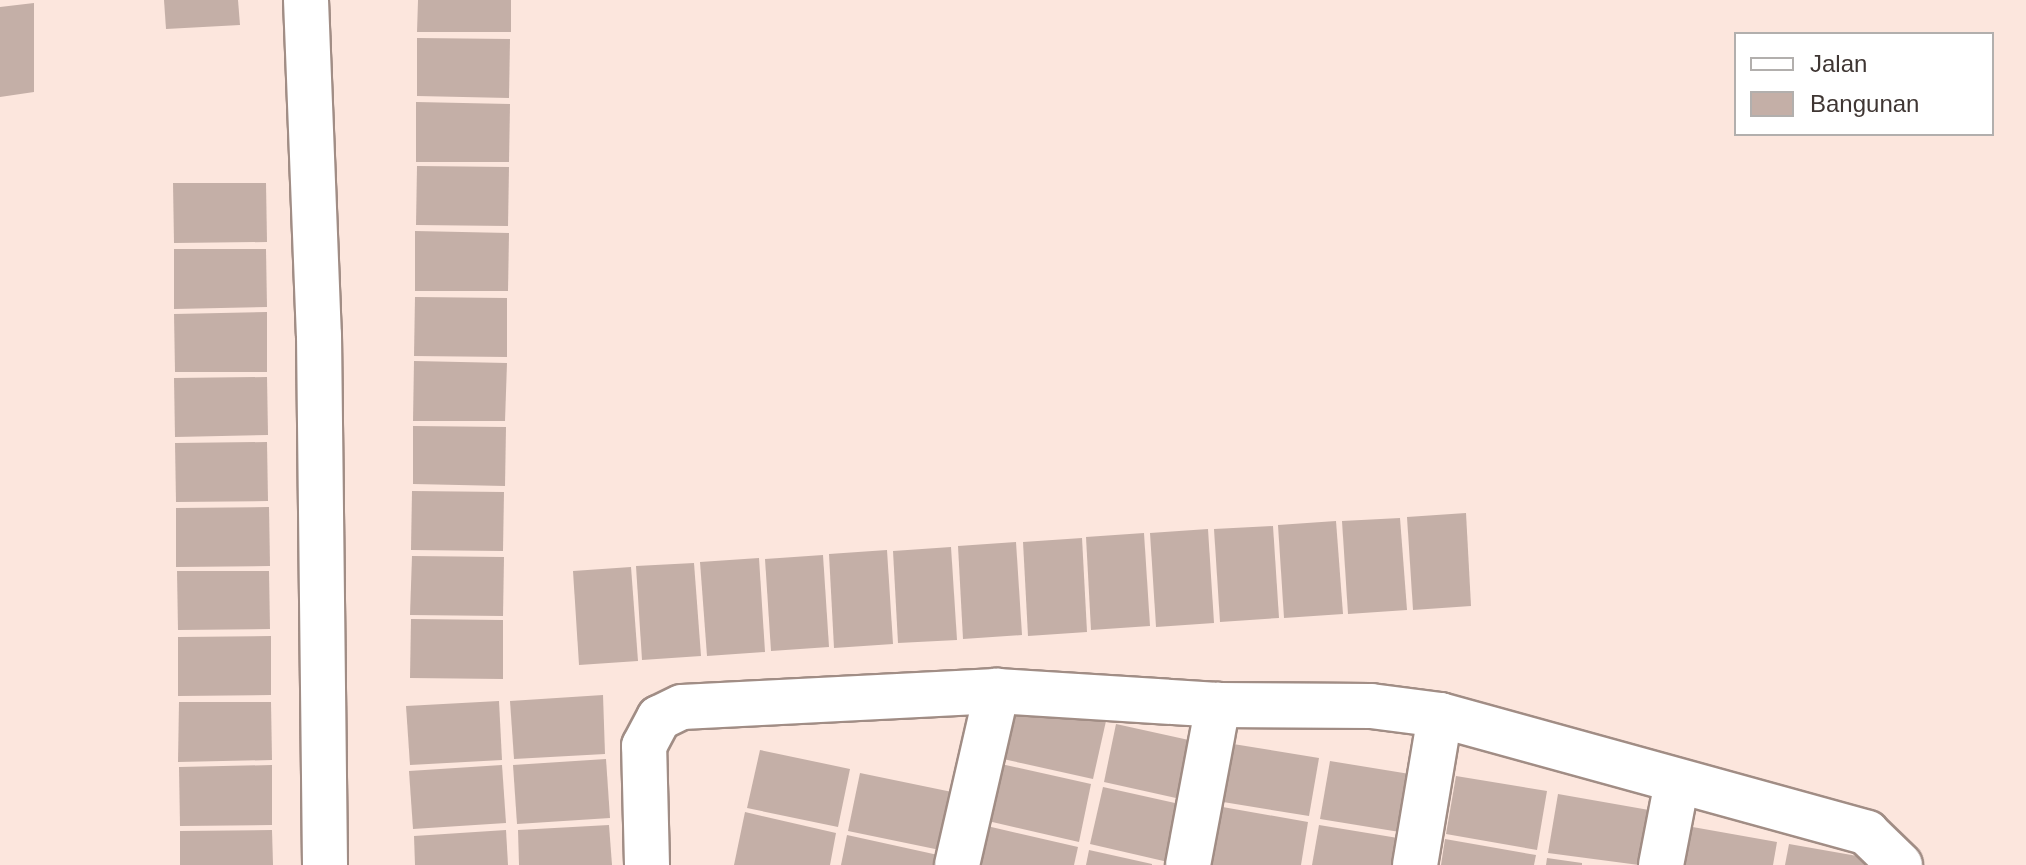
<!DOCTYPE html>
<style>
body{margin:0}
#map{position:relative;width:2026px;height:865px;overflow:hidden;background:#fce6dd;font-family:Arial,sans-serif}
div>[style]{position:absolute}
.building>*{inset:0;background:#c4afa7}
.roads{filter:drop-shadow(2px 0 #a18d85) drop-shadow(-2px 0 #a18d85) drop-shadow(0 2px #a18d85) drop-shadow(0 -2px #a18d85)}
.minor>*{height:44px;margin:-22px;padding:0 22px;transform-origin:22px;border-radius:22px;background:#fff}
span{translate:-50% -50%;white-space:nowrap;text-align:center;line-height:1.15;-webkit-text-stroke:7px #fff;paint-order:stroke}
.legend{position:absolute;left:1734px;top:32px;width:260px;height:104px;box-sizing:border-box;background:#fff;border:2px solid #b2afad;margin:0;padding:10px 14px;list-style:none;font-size:24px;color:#3f3633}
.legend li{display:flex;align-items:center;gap:16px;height:40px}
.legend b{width:40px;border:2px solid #b2afad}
</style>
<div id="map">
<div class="building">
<div style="clip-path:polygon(164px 0,238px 0,240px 25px,166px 29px)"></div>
<div style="clip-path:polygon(418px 0,511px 0,511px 32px,417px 32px)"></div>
<div style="clip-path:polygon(34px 3px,34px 92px,0 97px,0 7px)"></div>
<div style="clip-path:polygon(417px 38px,510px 39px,509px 98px,417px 96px)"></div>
<div style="clip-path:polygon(416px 102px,510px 104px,509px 162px,416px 162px)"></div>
<div style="clip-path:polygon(417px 166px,509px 167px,508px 226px,416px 225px)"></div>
<div style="clip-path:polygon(173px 183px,266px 183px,267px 242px,174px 243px)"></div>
<div style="clip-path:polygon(415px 231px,509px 233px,508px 291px,415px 291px)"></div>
<div style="clip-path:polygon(174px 249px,266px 249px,267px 307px,174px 309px)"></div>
<div style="clip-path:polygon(415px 297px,507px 298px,507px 357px,414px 356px)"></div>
<div style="clip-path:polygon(267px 312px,267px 372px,175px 372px,174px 314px)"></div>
<div style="clip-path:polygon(414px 361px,507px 363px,505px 421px,413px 421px)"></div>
<div style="clip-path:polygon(267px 377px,268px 435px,175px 437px,174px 378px)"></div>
<div style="clip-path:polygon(413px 426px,506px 427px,505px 486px,413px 484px)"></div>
<div style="clip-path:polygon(267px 442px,268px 501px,176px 502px,175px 443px)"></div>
<div style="clip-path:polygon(412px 491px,504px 492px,503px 551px,411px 550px)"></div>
<div style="clip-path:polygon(269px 507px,270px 566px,176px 567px,176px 508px)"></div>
<div style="clip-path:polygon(1466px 513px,1471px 606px,1413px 610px,1407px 517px)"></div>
<div style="clip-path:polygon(1400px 518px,1407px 610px,1348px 614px,1342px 521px)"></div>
<div style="clip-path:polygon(1336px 521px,1343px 614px,1284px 618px,1278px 525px)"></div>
<div style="clip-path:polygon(1273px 526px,1279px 618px,1220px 622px,1214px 529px)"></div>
<div style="clip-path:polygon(1208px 529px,1214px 623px,1156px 627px,1150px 533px)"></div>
<div style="clip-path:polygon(1144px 533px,1150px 626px,1091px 630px,1086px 537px)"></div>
<div style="clip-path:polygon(1082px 538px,1087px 632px,1028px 636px,1023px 542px)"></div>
<div style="clip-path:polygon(1016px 542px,1022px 635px,963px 639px,958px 546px)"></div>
<div style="clip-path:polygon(951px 547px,957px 640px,898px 643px,893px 551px)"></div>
<div style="clip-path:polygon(887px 550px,893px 644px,834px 648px,829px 554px)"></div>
<div style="clip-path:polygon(823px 555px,829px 647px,771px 651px,765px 559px)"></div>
<div style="clip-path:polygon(412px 556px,504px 557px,503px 616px,410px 615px)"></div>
<div style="clip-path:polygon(759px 558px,765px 652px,707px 656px,700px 562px)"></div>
<div style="clip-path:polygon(694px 563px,701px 656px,642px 660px,636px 566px)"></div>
<div style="clip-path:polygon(631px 567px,638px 661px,579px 665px,573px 571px)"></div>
<div style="clip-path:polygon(177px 571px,269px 571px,270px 629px,178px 630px)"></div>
<div style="clip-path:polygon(411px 619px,503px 620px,503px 679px,410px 678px)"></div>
<div style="clip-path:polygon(271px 636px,271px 695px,178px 696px,178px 637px)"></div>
<div style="clip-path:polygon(603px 695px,605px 754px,514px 759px,510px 701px)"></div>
<div style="clip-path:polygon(499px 701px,502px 760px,410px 765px,406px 706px)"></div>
<div style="clip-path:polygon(1016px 701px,1106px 721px,1093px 779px,1003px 759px)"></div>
<div style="clip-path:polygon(179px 702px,271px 702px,272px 760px,178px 762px)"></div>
<div style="clip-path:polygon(1116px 724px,1207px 744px,1194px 802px,1104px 782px)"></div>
<div style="clip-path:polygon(1227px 743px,1319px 758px,1309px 816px,1217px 801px)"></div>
<div style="clip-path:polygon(760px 750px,850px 769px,838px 827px,747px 808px)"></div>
<div style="clip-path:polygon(606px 759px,610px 818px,517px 824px,513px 765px)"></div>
<div style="clip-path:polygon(1330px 761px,1422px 776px,1412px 834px,1320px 819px)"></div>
<div style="clip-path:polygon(1001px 764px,1091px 784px,1079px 842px,988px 821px)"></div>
<div style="clip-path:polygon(272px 765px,272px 825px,180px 826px,179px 767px)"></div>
<div style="clip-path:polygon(502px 765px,506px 823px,413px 829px,409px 771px)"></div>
<div style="clip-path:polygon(860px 773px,952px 792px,940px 850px,848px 831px)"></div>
<div style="clip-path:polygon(1456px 776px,1547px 791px,1537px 850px,1446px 834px)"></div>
<div style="clip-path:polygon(1103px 787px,1193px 807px,1181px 865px,1090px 844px)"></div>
<div style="clip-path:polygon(1558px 794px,1649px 810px,1639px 865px,1548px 853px)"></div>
<div style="clip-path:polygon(1217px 806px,1308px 822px,1301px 865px,1210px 865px)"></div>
<div style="clip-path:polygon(745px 812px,836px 833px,830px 865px,734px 865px)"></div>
<div style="clip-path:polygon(609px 825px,612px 865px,519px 865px,518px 830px)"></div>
<div style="clip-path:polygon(1319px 825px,1410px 840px,1406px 865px,1312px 865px)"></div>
<div style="clip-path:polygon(987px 826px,1078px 847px,1074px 865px,979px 865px)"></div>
<div style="clip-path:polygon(1687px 826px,1777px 842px,1773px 865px,1680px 865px)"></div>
<div style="clip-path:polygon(272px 830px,273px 865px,180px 865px,180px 831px)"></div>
<div style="clip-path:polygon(506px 830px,508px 865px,415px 865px,414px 836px)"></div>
<div style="clip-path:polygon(847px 835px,938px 855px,936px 865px,841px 865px)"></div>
<div style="clip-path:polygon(1445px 839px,1536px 855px,1534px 865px,1441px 865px)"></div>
<div style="clip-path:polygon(1789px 844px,1880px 860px,1879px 865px,1785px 865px)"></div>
<div style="clip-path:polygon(1089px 850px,1152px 864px,1152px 865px,1086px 865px)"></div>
<div style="clip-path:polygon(1547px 858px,1582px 863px,1582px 865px,1546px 865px)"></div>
</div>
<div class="roads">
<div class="minor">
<div style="left:306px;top:0;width:335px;rotate:87.8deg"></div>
<div style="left:319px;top:335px;width:530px;rotate:89.35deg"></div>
<div style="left:647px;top:865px;width:119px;rotate:-91.4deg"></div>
<div style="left:644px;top:746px;width:32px;rotate:-62deg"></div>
<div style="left:659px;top:718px;width:25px;rotate:-26deg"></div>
<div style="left:682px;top:707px;width:315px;rotate:-2.9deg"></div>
<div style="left:997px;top:691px;width:221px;rotate:3.6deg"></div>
<div style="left:1218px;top:705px;width:153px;rotate:0.4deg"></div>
<div style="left:1371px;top:706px;width:70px;rotate:7.4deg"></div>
<div style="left:1440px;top:715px;width:443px;rotate:15.4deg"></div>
<div style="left:1867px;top:833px;width:46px;rotate:44.1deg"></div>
<div style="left:957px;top:865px;width:179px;rotate:-77.1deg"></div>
<div style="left:1188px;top:865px;width:163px;rotate:-79.4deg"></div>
<div style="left:1415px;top:865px;width:152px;rotate:-80.5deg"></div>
<div style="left:1661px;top:865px;width:85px;rotate:-79.1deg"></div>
</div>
</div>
<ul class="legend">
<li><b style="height:10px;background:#fff"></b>Jalan</li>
<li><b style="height:22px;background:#c4afa7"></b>Bangunan</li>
</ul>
</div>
